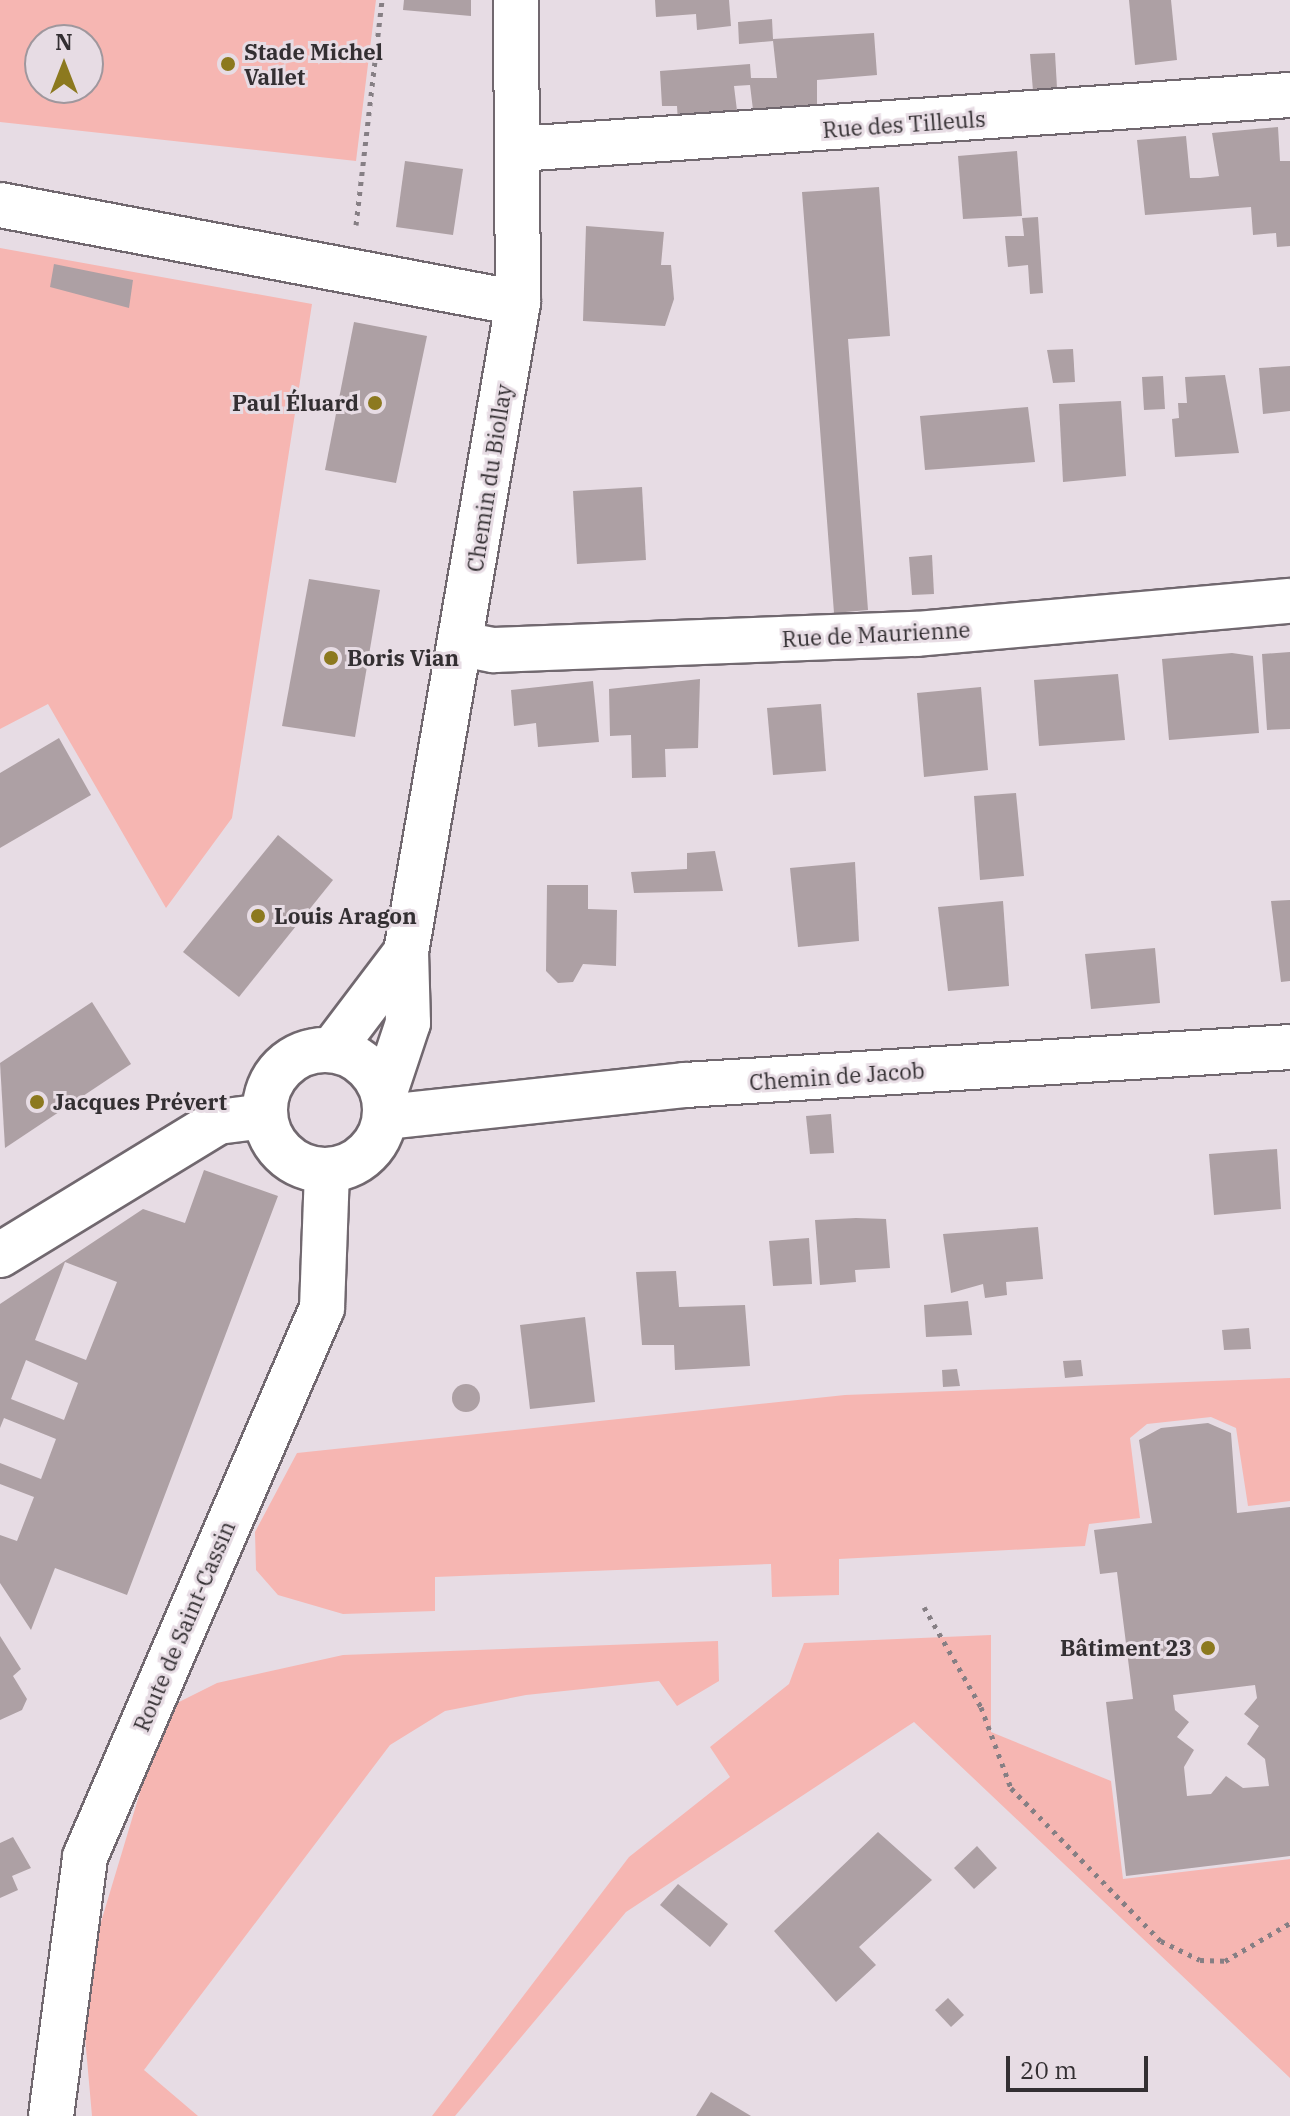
<!DOCTYPE html>
<meta charset="utf-8">
<style>
body{margin:0}
#map{position:relative;width:1290px;height:2116px;overflow:hidden;background:#e7dce4;font-family:"IBM Plex Serif",serif}
div>[style]{position:absolute}
.green>*{inset:0;background:#f6b6b2}
.building>*{inset:0;background:#ada0a4}
.round{border-radius:50%}
.path>*{height:5px;margin-top:-2.5px;transform-origin:0;background:repeating-linear-gradient(90deg,#867f84 0 4px,transparent 0 10px)}
.roads{filter:drop-shadow(2px 0 #71686f) drop-shadow(-2px 0 #71686f) drop-shadow(0 2px #71686f) drop-shadow(0 -2px #71686f)}
.minor>*{height:44px;margin:-22px;padding:0 22px;transform-origin:22px;border-radius:22px;background:#fff}
.minor>.ring{margin:-22px;padding:0;box-sizing:content-box;background:none;border:44px solid #fff;border-radius:50%}
.dots>*{width:22px;height:22px;translate:-50% -50%;box-sizing:border-box;border:4px solid #e7dce4;border-radius:50%}
span{translate:-50% -50%;white-space:nowrap;text-align:center;line-height:1.15;-webkit-text-stroke:6px #e7dce4;paint-order:stroke}
.poi-label{font-size:22px;color:#332f32;font-weight:700}
.left{translate:0 -50%;text-align:left}
.right{translate:-100% -50%;text-align:right}
.street-label{font-size:22px;color:#332f32}
.north{position:absolute;left:24px;top:24px;width:80px;height:80px;box-sizing:border-box;background:#e7dce4;border:2px solid #9f979d;border-radius:50%;rotate:0deg;font-size:22px;font-weight:700;line-height:32px;text-align:center;color:#332f32}
.north::after{content:'';display:block;margin:auto;width:28px;height:36px;background:#8c791f;clip-path:polygon(50% 0,100% 100%,50% 72%,0 100%)}
.scale{position:absolute;left:1006px;top:2056px;width:142px;height:36px;box-sizing:border-box;border:4px solid #332f32;border-top:0;padding-left:10px;font-size:24px;line-height:28px;white-space:nowrap;color:#332f32;-webkit-text-stroke:6px #e7dce4;paint-order:stroke}
</style>
<div id="map">
<div class="green">
<div style="clip-path:polygon(evenodd,0 0,376px 0,356px 161px,0 122px,0 0,40px 40px,88px 40px,88px 88px,40px 88px,40px 40px)"></div>
<div style="clip-path:polygon(0 248px,312px 304px,232px 818px,166px 908px,48px 704px,0 729px)"></div>
<div style="clip-path:polygon(1290px 1378px,1290px 1501px,1248px 1506px,1236px 1428px,1211px 1417px,1147px 1424px,1130px 1438px,1140px 1518px,1089px 1524px,1085px 1546px,839px 1559px,839px 1595px,772px 1597px,771px 1564px,435px 1577px,435px 1611px,343px 1614px,278px 1595px,256px 1570px,255px 1532px,297px 1453px,845px 1395px)"></div>
<div style="clip-path:polygon(991px 1635px,991px 1732px,1111px 1781px,1123px 1879px,1290px 1859px,1290px 2078px,914px 1722px,626px 1912px,455px 2116px,432px 2116px,629px 1857px,730px 1777px,710px 1747px,789px 1684px,804px 1643px)"></div>
<div style="clip-path:polygon(718px 1641px,719px 1681px,677px 1706px,659px 1681px,526px 1695px,445px 1711px,390px 1745px,144px 2070px,198px 2116px,92px 2116px,84px 2026px,95px 1942px,147px 1769px,177px 1703px,217px 1683px,343px 1655px)"></div>
</div>
<div class="building">
<div style="clip-path:polygon(404px 0,471px 0,471px 16px,403px 10px)"></div>
<div style="clip-path:polygon(655px 0,729px 0,731px 26px,697px 30px,696px 14px,656px 17px)"></div>
<div style="clip-path:polygon(1129px 0,1171px 0,1177px 60px,1135px 65px)"></div>
<div style="clip-path:polygon(772px 19px,773px 39px,874px 33px,877px 75px,817px 80px,817px 115px,754px 118px,750px 85px,734px 86px,738px 119px,678px 123px,677px 106px,662px 106px,660px 71px,750px 64px,751px 78px,777px 78px,773px 41px,739px 44px,738px 22px)"></div>
<div style="clip-path:polygon(1055px 53px,1057px 88px,1033px 91px,1030px 54px)"></div>
<div style="clip-path:polygon(1278px 127px,1280px 161px,1290px 161px,1290px 246px,1277px 247px,1276px 233px,1253px 235px,1251px 207px,1145px 215px,1137px 140px,1186px 136px,1190px 178px,1200px 178px,1219px 176px,1212px 133px)"></div>
<div style="clip-path:polygon(1017px 151px,1022px 216px,963px 219px,958px 156px)"></div>
<div style="clip-path:polygon(405px 161px,463px 169px,453px 235px,396px 227px)"></div>
<div style="clip-path:polygon(879px 187px,890px 336px,848px 339px,868px 610px,834px 613px,802px 192px)"></div>
<div style="clip-path:polygon(1038px 217px,1043px 293px,1030px 294px,1028px 265px,1008px 267px,1005px 236px,1024px 236px,1022px 218px)"></div>
<div style="clip-path:polygon(586px 226px,664px 232px,661px 265px,671px 265px,674px 299px,665px 326px,583px 321px)"></div>
<div style="clip-path:polygon(54px 264px,133px 280px,129px 308px,50px 287px)"></div>
<div style="clip-path:polygon(354px 322px,427px 336px,396px 483px,325px 470px)"></div>
<div style="clip-path:polygon(1073px 349px,1075px 382px,1053px 383px,1047px 350px)"></div>
<div style="clip-path:polygon(1290px 366px,1290px 411px,1263px 414px,1259px 368px)"></div>
<div style="clip-path:polygon(1225px 375px,1239px 453px,1175px 457px,1172px 419px,1179px 418px,1178px 403px,1187px 403px,1185px 377px)"></div>
<div style="clip-path:polygon(1163px 376px,1165px 409px,1144px 410px,1142px 377px)"></div>
<div style="clip-path:polygon(1121px 401px,1126px 476px,1063px 482px,1059px 404px)"></div>
<div style="clip-path:polygon(1028px 407px,1035px 462px,925px 470px,920px 416px)"></div>
<div style="clip-path:polygon(642px 487px,646px 560px,577px 564px,573px 491px)"></div>
<div style="clip-path:polygon(932px 555px,934px 594px,912px 595px,909px 557px)"></div>
<div style="clip-path:polygon(309px 579px,380px 590px,355px 737px,282px 726px)"></div>
<div style="clip-path:polygon(1290px 652px,1290px 729px,1267px 730px,1262px 654px)"></div>
<div style="clip-path:polygon(1232px 653px,1253px 656px,1259px 733px,1169px 740px,1162px 659px)"></div>
<div style="clip-path:polygon(1118px 674px,1125px 740px,1039px 746px,1034px 680px)"></div>
<div style="clip-path:polygon(700px 679px,698px 748px,665px 749px,666px 777px,632px 778px,631px 735px,610px 736px,609px 689px)"></div>
<div style="clip-path:polygon(593px 681px,599px 742px,538px 747px,536px 723px,514px 726px,511px 690px)"></div>
<div style="clip-path:polygon(981px 687px,988px 770px,924px 777px,917px 693px)"></div>
<div style="clip-path:polygon(821px 704px,826px 771px,773px 775px,767px 708px)"></div>
<div style="clip-path:polygon(59px 738px,91px 795px,0 848px,0 773px)"></div>
<div style="clip-path:polygon(1016px 793px,1024px 876px,980px 880px,974px 796px)"></div>
<div style="clip-path:polygon(278px 835px,333px 880px,239px 997px,183px 952px)"></div>
<div style="clip-path:polygon(715px 851px,723px 891px,634px 893px,631px 872px,687px 869px,687px 853px)"></div>
<div style="clip-path:polygon(855px 862px,859px 941px,798px 947px,790px 868px)"></div>
<div style="clip-path:polygon(547px 885px,588px 885px,588px 909px,617px 910px,616px 966px,583px 964px,573px 982px,558px 983px,546px 971px)"></div>
<div style="clip-path:polygon(1290px 900px,1290px 981px,1281px 982px,1271px 901px)"></div>
<div style="clip-path:polygon(1003px 901px,1009px 986px,948px 991px,938px 907px)"></div>
<div style="clip-path:polygon(1155px 948px,1160px 1003px,1091px 1009px,1085px 954px)"></div>
<div style="clip-path:polygon(92px 1002px,131px 1064px,5px 1148px,0 1063px)"></div>
<div style="clip-path:polygon(831px 1114px,834px 1153px,810px 1154px,806px 1116px)"></div>
<div style="clip-path:polygon(1277px 1149px,1281px 1209px,1214px 1215px,1209px 1154px)"></div>
<div style="clip-path:polygon(evenodd,204px 1170px,278px 1196px,127px 1595px,55px 1568px,31px 1630px,0 1583px,0 1535px,17px 1541px,34px 1497px,0 1484px,0 1463px,41px 1479px,56px 1439px,4px 1418px,0 1428px,0 1304px,143px 1209px,185px 1223px,204px 1170px,65px 1262px,117px 1282px,86px 1360px,35px 1340px,65px 1262px,204px 1170px,26px 1360px,78px 1383px,64px 1420px,11px 1399px,26px 1360px)"></div>
<div style="clip-path:polygon(856px 1218px,886px 1219px,890px 1268px,855px 1270px,856px 1282px,820px 1285px,815px 1220px)"></div>
<div style="clip-path:polygon(1038px 1227px,1043px 1279px,1006px 1282px,1007px 1295px,985px 1298px,983px 1284px,951px 1293px,943px 1234px)"></div>
<div style="clip-path:polygon(809px 1238px,812px 1284px,773px 1286px,769px 1241px)"></div>
<div style="clip-path:polygon(676px 1271px,679px 1307px,745px 1305px,750px 1366px,675px 1370px,674px 1345px,642px 1345px,636px 1272px)"></div>
<div style="clip-path:polygon(968px 1301px,972px 1335px,926px 1337px,924px 1305px)"></div>
<div style="clip-path:polygon(585px 1317px,595px 1402px,530px 1409px,520px 1325px)"></div>
<div style="clip-path:polygon(1249px 1328px,1251px 1349px,1224px 1350px,1222px 1330px)"></div>
<div style="clip-path:polygon(1081px 1360px,1083px 1376px,1065px 1378px,1063px 1361px)"></div>
<div style="clip-path:polygon(957px 1369px,960px 1386px,943px 1387px,942px 1370px)"></div>
<div class="round" style="left:452px;top:1384px;width:28px;height:28px"></div>
<div style="clip-path:polygon(evenodd,1208px 1423px,1231px 1433px,1237px 1513px,1290px 1507px,1290px 1856px,1126px 1876px,1106px 1702px,1133px 1699px,1117px 1572px,1100px 1574px,1094px 1530px,1152px 1523px,1139px 1440px,1161px 1428px,1208px 1423px,1255px 1685px,1257px 1698px,1244px 1714px,1259px 1726px,1247px 1744px,1265px 1759px,1269px 1786px,1243px 1788px,1226px 1776px,1211px 1794px,1187px 1796px,1184px 1767px,1194px 1750px,1177px 1737px,1189px 1722px,1175px 1710px,1173px 1695px,1255px 1685px)"></div>
<div style="clip-path:polygon(0 1636px,21px 1669px,13px 1676px,27px 1699px,22px 1710px,0 1720px)"></div>
<div style="clip-path:polygon(878px 1832px,932px 1880px,859px 1947px,876px 1965px,836px 2002px,774px 1931px)"></div>
<div style="clip-path:polygon(13px 1837px,31px 1868px,12px 1876px,18px 1890px,0 1898px,0 1843px)"></div>
<div style="clip-path:polygon(977px 1846px,997px 1868px,974px 1889px,954px 1868px)"></div>
<div style="clip-path:polygon(678px 1884px,728px 1924px,710px 1947px,660px 1905px)"></div>
<div style="clip-path:polygon(948px 1998px,964px 2015px,951px 2027px,935px 2010px)"></div>
<div style="clip-path:polygon(711px 2092px,751px 2116px,696px 2116px)"></div>
</div>
<div class="path">
<div style="left:356px;top:225px;width:226px;rotate:-83.4deg"></div>
<div style="left:924px;top:1607px;width:115px;rotate:60.3deg"></div>
<div style="left:981px;top:1707px;width:86px;rotate:69.7deg"></div>
<div style="left:1011px;top:1788px;width:214px;rotate:45.6deg"></div>
<div style="left:1161px;top:1941px;width:43px;rotate:26deg"></div>
<div style="left:1200px;top:1960px;width:25px;rotate:2deg"></div>
<div style="left:1225px;top:1961px;width:75px;rotate:-30.3deg"></div>
</div>
<div class="roads">
<div class="minor">
<div style="left:519px;top:149px;width:773px;rotate:-4.01deg"></div>
<div style="left:0;top:205px;width:527px;rotate:10.71deg"></div>
<div style="left:462px;top:644px;width:33px;rotate:11deg"></div>
<div style="left:494px;top:650px;width:423px;rotate:-2.2deg"></div>
<div style="left:917px;top:634px;width:374px;rotate:-5.1deg"></div>
<div class="ring" style="left:265px;top:1050px;width:76px;height:76px"></div>
<div style="left:332px;top:1050px;width:123px;rotate:-52.9deg"></div>
<div style="left:384px;top:1095px;width:76px;rotate:-71.6deg"></div>
<div style="left:408px;top:1023px;width:71px;rotate:-91.6deg"></div>
<div style="left:406px;top:952px;width:659px;rotate:-80.21deg"></div>
<div style="left:518px;top:303px;width:303px;rotate:-90.4deg"></div>
<div style="left:386px;top:1117px;width:301px;rotate:-6.1deg"></div>
<div style="left:685px;top:1085px;width:606px;rotate:-3.59deg"></div>
<div style="left:0;top:1255px;width:255px;rotate:-31.4deg"></div>
<div style="left:218px;top:1122px;width:47px;rotate:-7.3deg"></div>
<div style="left:51px;top:2116px;width:261px;rotate:-82.5deg"></div>
<div style="left:85px;top:1857px;width:598px;rotate:-66.65deg"></div>
<div style="left:322px;top:1308px;width:137px;rotate:-87.9deg"></div>
</div>
</div>
<div class="dots">
<div style="left:228px;top:64px;background:#8c791f"></div>
<div style="left:375px;top:403px;background:#8c791f"></div>
<div style="left:331px;top:658px;background:#8c791f"></div>
<div style="left:258px;top:916px;background:#8c791f"></div>
<div style="left:37px;top:1102px;background:#8c791f"></div>
<div style="left:1208px;top:1648px;background:#8c791f"></div>
</div>
<div class="poi-label">
<span class="left" style="left:244px;top:64px">Stade Michel<br>Vallet</span>
<span class="right" style="left:359px;top:403px">Paul Éluard</span>
<span class="left" style="left:347px;top:658px">Boris Vian</span>
<span class="left" style="left:274px;top:916px">Louis Aragon</span>
<span class="left" style="left:53px;top:1102px">Jacques Prévert</span>
<span class="right" style="left:1192px;top:1648px">Bâtiment 23</span>
</div>
<div class="street-label">
<span style="left:904px;top:124px;rotate:-4deg">Rue des Tilleuls</span>
<span style="left:489px;top:478px;rotate:-81deg">Chemin du Biollay</span>
<span style="left:876px;top:634px;rotate:-3deg">Rue de Maurienne</span>
<span style="left:837px;top:1076px;rotate:-4deg">Chemin de Jacob</span>
<span style="left:184px;top:1626px;rotate:-67deg">Route de Saint-Cassin</span>
</div>
<div class="north">N</div>
<div class="scale">20 m</div>
</div>
